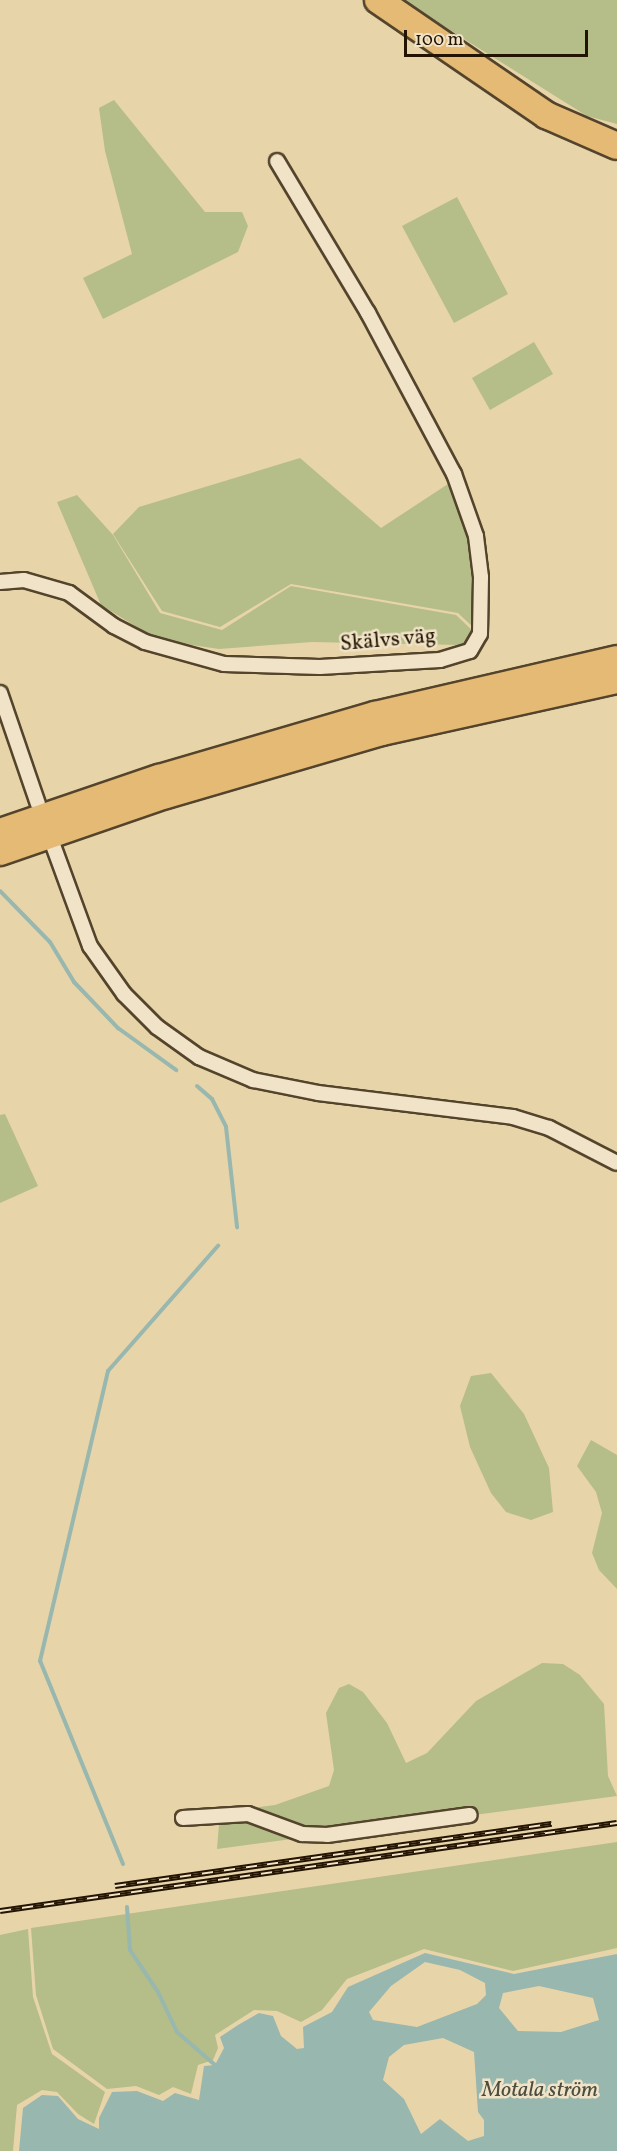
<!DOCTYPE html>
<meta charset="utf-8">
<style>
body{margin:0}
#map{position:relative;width:617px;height:2151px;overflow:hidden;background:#e8d4a9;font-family:Vollkorn,serif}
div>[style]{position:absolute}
.green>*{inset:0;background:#b5bd89}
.water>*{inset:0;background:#98b7ae}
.stream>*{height:4px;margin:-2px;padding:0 2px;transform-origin:2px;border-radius:2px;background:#98b7ae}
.roads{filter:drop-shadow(2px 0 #54442c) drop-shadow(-2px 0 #54442c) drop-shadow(0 2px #54442c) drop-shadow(0 -2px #54442c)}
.street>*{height:14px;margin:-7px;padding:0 7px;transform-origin:7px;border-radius:7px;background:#f0e3c7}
.highway>*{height:26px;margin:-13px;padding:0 13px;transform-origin:13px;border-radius:13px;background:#e4ba74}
.rail>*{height:6px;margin-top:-3px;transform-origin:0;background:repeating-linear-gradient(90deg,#f0e3c7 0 11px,#231402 0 22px);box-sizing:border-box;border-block:2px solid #231402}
span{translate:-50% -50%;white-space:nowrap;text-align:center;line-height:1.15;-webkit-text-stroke:5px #f0e3c7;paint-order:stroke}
.street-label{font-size:21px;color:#231402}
.water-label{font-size:22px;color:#4c4d3e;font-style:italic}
.scale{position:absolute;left:404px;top:30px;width:184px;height:27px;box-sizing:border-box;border:3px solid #231402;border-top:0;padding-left:8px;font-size:18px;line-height:21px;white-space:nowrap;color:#231402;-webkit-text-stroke:4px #f0e3c7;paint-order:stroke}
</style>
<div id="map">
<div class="green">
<div style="clip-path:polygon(402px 0,617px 0,617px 124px,587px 116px)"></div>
<div style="clip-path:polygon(114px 100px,205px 212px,242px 212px,248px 226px,238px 252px,103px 319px,83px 278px,132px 254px,105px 151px,99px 108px)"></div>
<div style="clip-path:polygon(457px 197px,508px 294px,454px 323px,402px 226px)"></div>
<div style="clip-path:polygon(534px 342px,553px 374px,490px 410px,472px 378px)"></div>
<div style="clip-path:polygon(300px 458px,381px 528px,448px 484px,470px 539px,475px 629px,458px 613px,291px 584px,220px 627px,162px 611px,113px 534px,139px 507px)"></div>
<div style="clip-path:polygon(77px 495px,113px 535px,160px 613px,222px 630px,291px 586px,456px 615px,474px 632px,461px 645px,312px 642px,219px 649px,158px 640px,101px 605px,57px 502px)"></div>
<div style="clip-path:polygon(5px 1114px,38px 1186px,0 1203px,0 1115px)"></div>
<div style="clip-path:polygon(491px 1373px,524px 1414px,549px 1468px,553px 1512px,531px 1520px,506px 1512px,491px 1493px,470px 1447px,460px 1406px,471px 1376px)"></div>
<div style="clip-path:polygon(591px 1440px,617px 1455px,617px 1589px,599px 1570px,592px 1553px,602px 1513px,596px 1492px,577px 1466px)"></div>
<div style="clip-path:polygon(542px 1663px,563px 1664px,580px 1675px,604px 1704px,608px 1776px,617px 1796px,217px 1849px,220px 1812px,275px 1805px,329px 1786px,334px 1770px,326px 1713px,339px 1688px,349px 1684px,363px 1692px,387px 1723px,406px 1763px,427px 1753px,476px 1701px)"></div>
<div style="clip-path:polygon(617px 1842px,617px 1948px,513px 1971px,424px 1949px,347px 1979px,322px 2010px,301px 2022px,277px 2011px,254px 2010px,215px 2035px,218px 2048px,213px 2060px,198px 2065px,191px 2094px,173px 2087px,159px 2095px,136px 2086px,107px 2089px,53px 2049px,36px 1995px,31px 1928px)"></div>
<div style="clip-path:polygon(28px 1929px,33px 1997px,52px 2054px,105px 2092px,94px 2124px,78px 2114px,57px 2092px,42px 2090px,17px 2105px,13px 2151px,0 2151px,0 1935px)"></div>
</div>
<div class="water">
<div style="clip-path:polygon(evenodd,425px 1953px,514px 1974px,617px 1954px,617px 2151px,19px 2151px,23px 2108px,42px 2095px,58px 2096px,78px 2119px,99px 2129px,99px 2118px,112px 2092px,137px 2091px,163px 2101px,175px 2093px,199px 2100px,204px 2066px,215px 2065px,224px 2048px,220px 2037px,238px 2025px,259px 2013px,273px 2016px,281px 2036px,297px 2049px,304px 2048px,303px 2027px,332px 2012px,348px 1987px,425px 1953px,425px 1962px,460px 1970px,485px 1983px,486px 1995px,477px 2004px,417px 2027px,373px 2020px,369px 2012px,391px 1986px,425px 1962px,425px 1953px,539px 1986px,593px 1998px,599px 2020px,561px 2032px,518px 2031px,499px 2008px,503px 1993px,539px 1986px,425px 1953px,443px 2038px,474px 2052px,478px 2112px,484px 2120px,484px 2136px,468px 2141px,440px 2119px,421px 2134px,404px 2099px,383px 2080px,389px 2057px,404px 2045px,443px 2038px)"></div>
</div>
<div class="stream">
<div style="left:0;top:891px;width:71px;rotate:45.6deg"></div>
<div style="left:50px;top:942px;width:47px;rotate:59deg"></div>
<div style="left:74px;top:982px;width:64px;rotate:46.3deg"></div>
<div style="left:118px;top:1028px;width:72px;rotate:35.9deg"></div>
<div style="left:197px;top:1086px;width:20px;rotate:41deg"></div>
<div style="left:212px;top:1099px;width:31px;rotate:63deg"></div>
<div style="left:226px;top:1127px;width:101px;rotate:83.7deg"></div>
<div style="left:123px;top:1864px;width:219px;rotate:-112.2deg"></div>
<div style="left:40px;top:1661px;width:298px;rotate:-76.8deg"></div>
<div style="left:108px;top:1371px;width:167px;rotate:-48.7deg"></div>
<div style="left:127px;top:1907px;width:43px;rotate:86deg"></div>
<div style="left:130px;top:1950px;width:50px;rotate:56.3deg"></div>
<div style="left:158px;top:1992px;width:44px;rotate:64.6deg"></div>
<div style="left:177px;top:2032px;width:50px;rotate:41deg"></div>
</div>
<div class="roads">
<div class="street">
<div style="left:0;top:582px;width:24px;rotate:-5deg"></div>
<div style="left:24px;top:580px;width:47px;rotate:16.1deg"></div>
<div style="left:69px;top:593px;width:56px;rotate:36.3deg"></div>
<div style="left:114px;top:626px;width:35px;rotate:27deg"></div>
<div style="left:145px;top:642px;width:82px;rotate:15.6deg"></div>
<div style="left:224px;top:664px;width:96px;rotate:1.8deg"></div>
<div style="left:320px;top:667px;width:120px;rotate:-3.3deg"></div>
<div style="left:440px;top:660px;width:31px;rotate:-17deg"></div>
<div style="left:470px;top:651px;width:20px;rotate:-60deg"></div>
<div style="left:480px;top:634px;width:57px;rotate:-89deg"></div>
<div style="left:481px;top:577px;width:41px;rotate:-97deg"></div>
<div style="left:476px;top:536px;width:66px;rotate:-109.5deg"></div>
<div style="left:454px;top:474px;width:183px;rotate:-118.1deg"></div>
<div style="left:368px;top:313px;width:177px;rotate:-120.9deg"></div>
<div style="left:0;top:693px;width:117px;rotate:71.1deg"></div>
<div style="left:53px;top:845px;width:108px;rotate:69.9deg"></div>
<div style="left:90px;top:946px;width:59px;rotate:54.7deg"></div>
<div style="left:124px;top:994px;width:47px;rotate:45deg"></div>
<div style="left:157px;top:1027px;width:52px;rotate:35.5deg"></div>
<div style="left:199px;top:1057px;width:59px;rotate:23.1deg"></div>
<div style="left:253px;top:1080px;width:66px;rotate:11.3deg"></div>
<div style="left:318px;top:1093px;width:196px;rotate:7deg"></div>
<div style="left:513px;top:1117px;width:38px;rotate:17deg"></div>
<div style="left:549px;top:1128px;width:76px;rotate:27.2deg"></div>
<div style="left:183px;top:1818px;width:65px;rotate:-3.5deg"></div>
<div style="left:248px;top:1814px;width:58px;rotate:20.3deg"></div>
<div style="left:302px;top:1834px;width:25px;rotate:2deg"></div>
<div style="left:327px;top:1835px;width:144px;rotate:-8deg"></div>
</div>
<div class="highway">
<div style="left:378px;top:0;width:204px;rotate:34.4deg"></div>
<div style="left:546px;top:115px;width:77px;rotate:23.6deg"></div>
<div style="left:0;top:832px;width:168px;rotate:-18.8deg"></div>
<div style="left:159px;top:778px;width:225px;rotate:-16.3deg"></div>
<div style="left:375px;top:715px;width:248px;rotate:-13deg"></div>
<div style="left:0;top:852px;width:176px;rotate:-19deg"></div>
<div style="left:166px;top:795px;width:225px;rotate:-16.3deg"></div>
<div style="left:382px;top:732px;width:241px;rotate:-12.5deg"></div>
</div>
</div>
<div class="rail">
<div style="left:115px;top:1886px;width:441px;rotate:-8.1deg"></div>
<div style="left:0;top:1911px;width:623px;rotate:-8.12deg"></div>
</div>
<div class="street-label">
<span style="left:388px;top:641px;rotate:-5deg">Skälvs väg</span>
</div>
<div class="water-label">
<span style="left:540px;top:2091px">Motala ström</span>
</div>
<div class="scale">100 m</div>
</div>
